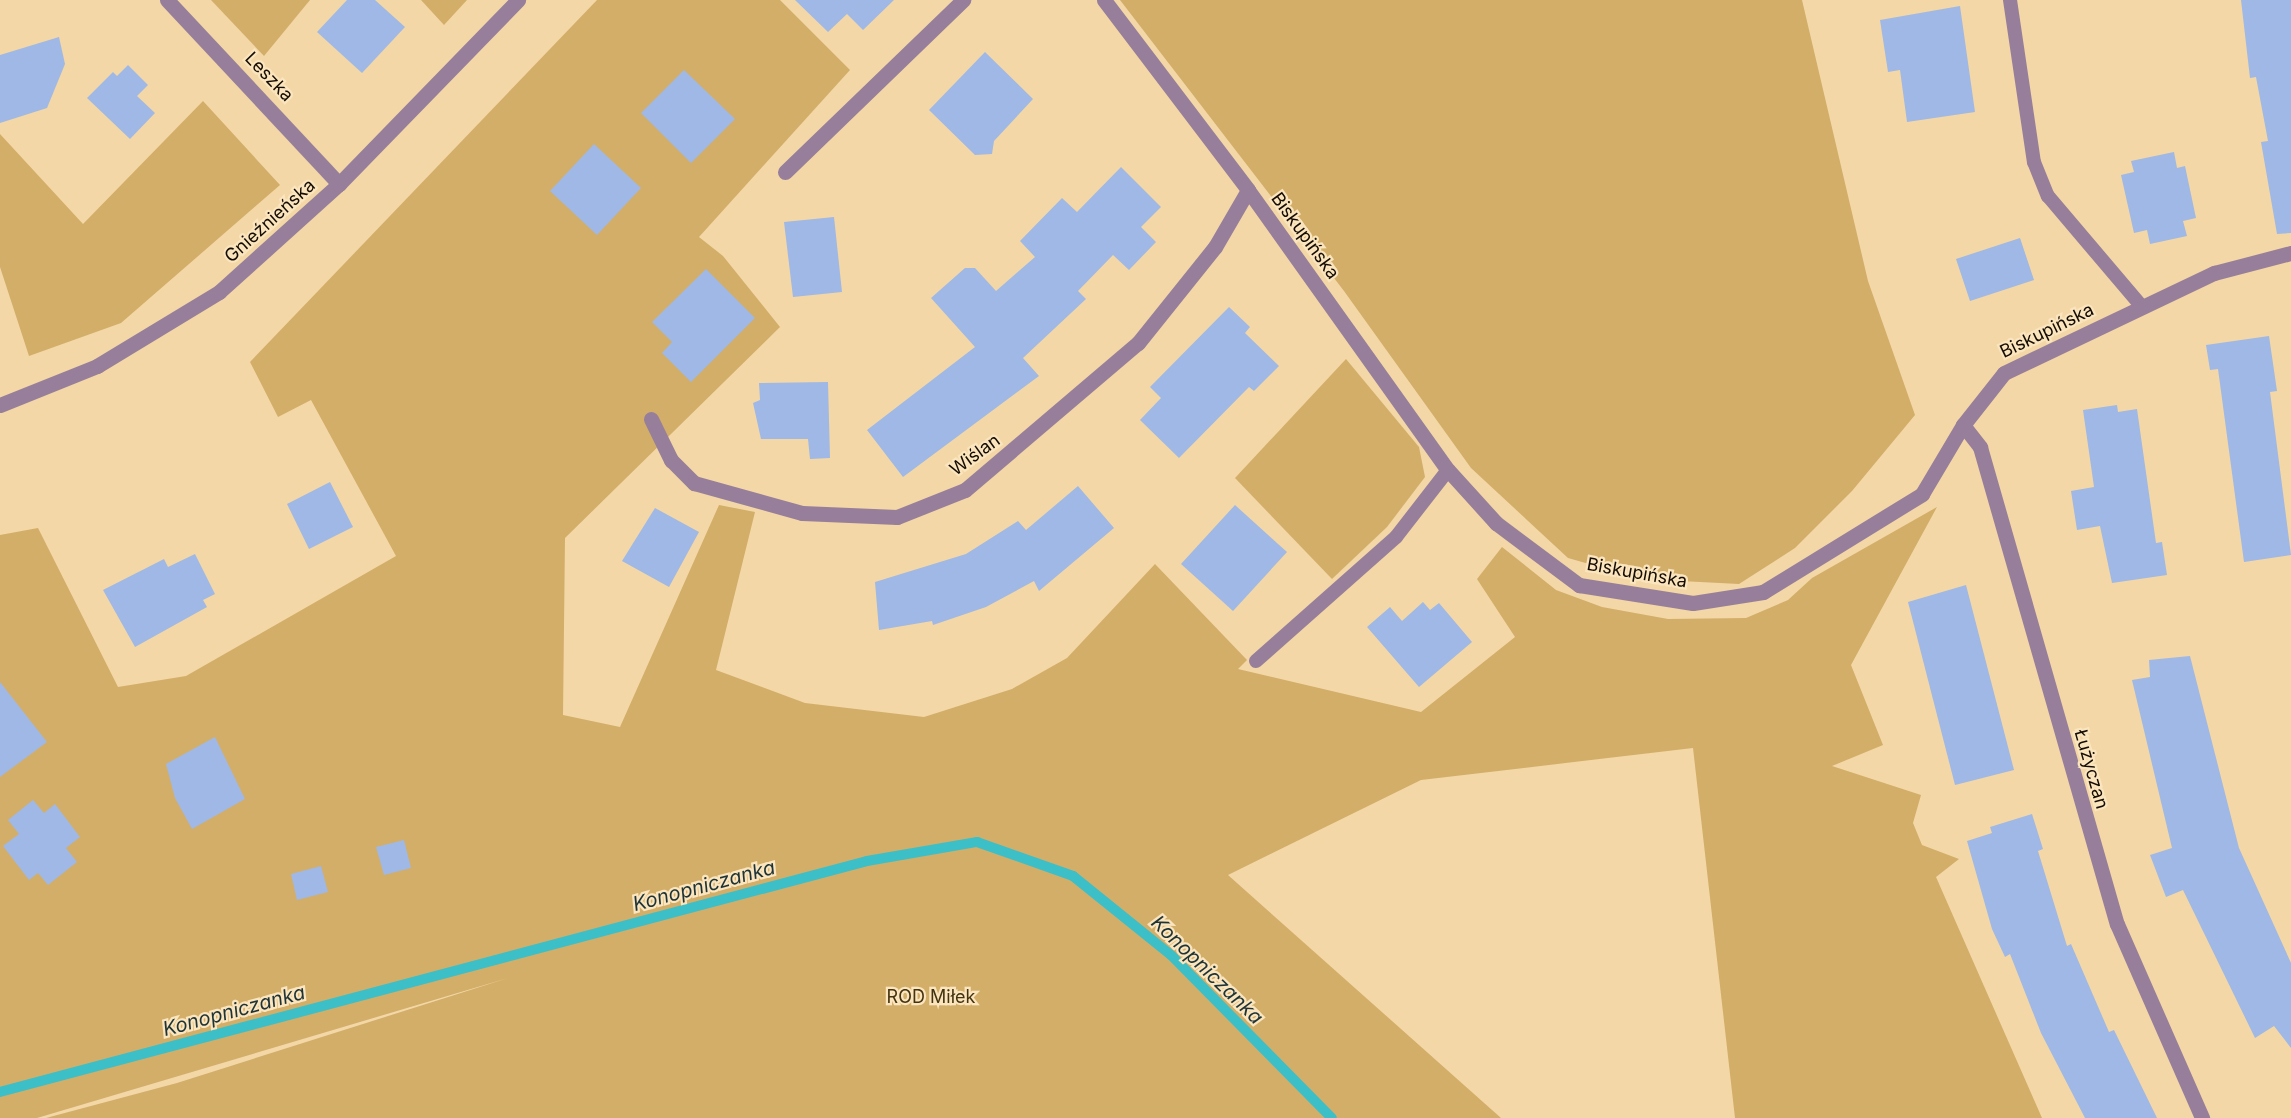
<!DOCTYPE html>
<meta charset="utf-8">
<style>
body{margin:0}
#map{position:relative;width:2291px;height:1118px;overflow:hidden;background:#f3d7a6;font-family:Inter,sans-serif}
div>[style]{position:absolute}
.green>*{inset:0;background:#d3ae69}
.stream>*{height:10px;margin:-5px;padding:0 5px;transform-origin:5px;border-radius:5px;background:#3dbfc8}
.building>*{inset:0;background:#9fb8e5}
.lane>*{height:14px;margin:-7px;padding:0 7px;transform-origin:7px;border-radius:7px;background:#977f9b}
.street>*{height:15px;margin:-7.5px;padding:0 7.5px;transform-origin:7.5px;border-radius:7.5px;background:#977f9b}
span{translate:-50% -50%;white-space:nowrap;text-align:center;line-height:1.15;-webkit-text-stroke:4.5px #fbe5be;paint-order:stroke}
.street-label{font-size:18px;color:#150c00}
.park-label{font-size:18px;color:#44330f}
.water-label{font-size:20px;color:#1d3335;font-style:italic}
</style>
<div id="map">
<div class="green">
<div style="clip-path:polygon(211px 0,310px 0,264px 56px)"></div>
<div style="clip-path:polygon(421px 0,467px 0,444px 25px)"></div>
<div style="clip-path:polygon(597px 0,780px 0,850px 70px,699px 237px,723px 256px,780px 327px,565px 538px,563px 715px,620px 727px,719px 505px,755px 512px,716px 670px,805px 703px,924px 717px,1012px 689px,1067px 658px,1155px 564px,1247px 660px,1238px 669px,1421px 712px,1515px 637px,1477px 579px,1502px 547px,1556px 590px,1602px 607px,1668px 619px,1746px 618px,1788px 600px,1812px 578px,1937px 507px,1851px 665px,1883px 745px,1832px 766px,1921px 795px,1913px 823px,1922px 845px,1959px 859px,1936px 877px,2042px 1118px,1735px 1118px,1693px 748px,1421px 780px,1228px 875px,1501px 1118px,46px 1118px,177px 1083px,508px 978px,37px 1118px,0 1118px,0 535px,38px 528px,118px 687px,186px 676px,396px 556px,311px 400px,278px 417px,250px 362px)"></div>
<div style="clip-path:polygon(1120px 0,1802px 0,1868px 281px,1915px 415px,1852px 491px,1795px 548px,1739px 584px,1642px 579px,1568px 558px,1471px 468px,1344px 291px)"></div>
<div style="clip-path:polygon(203px 101px,280px 185px,121px 323px,29px 356px,0 267px,0 134px,83px 224px)"></div>
<div style="clip-path:polygon(1346px 359px,1419px 447px,1425px 477px,1387px 527px,1332px 579px,1235px 478px)"></div>
</div>
<div class="stream">
<div style="left:0;top:1092px;width:897px;rotate:-14.92deg"></div>
<div style="left:867px;top:861px;width:112px;rotate:-9.8deg"></div>
<div style="left:977px;top:842px;width:102px;rotate:19.5deg"></div>
<div style="left:1073px;top:876px;width:126px;rotate:38.9deg"></div>
<div style="left:1171px;top:955px;width:229px;rotate:45.4deg"></div>
</div>
<div class="building">
<div style="clip-path:polygon(347px 0,375px 0,405px 27px,362px 73px,317px 32px)"></div>
<div style="clip-path:polygon(795px 0,894px 0,863px 30px,847px 14px,828px 32px)"></div>
<div style="clip-path:polygon(2241px 0,2291px 0,2291px 233px,2277px 234px,2261px 142px,2268px 141px,2256px 77px,2250px 78px)"></div>
<div style="clip-path:polygon(1960px 6px,1975px 112px,1907px 122px,1900px 70px,1888px 72px,1880px 20px)"></div>
<div style="clip-path:polygon(59px 37px,65px 64px,47px 108px,0 123px,0 55px)"></div>
<div style="clip-path:polygon(985px 52px,1033px 99px,994px 141px,992px 154px,975px 155px,929px 110px)"></div>
<div style="clip-path:polygon(128px 65px,148px 85px,137px 96px,155px 113px,130px 139px,87px 98px,113px 72px,117px 76px)"></div>
<div style="clip-path:polygon(684px 70px,735px 119px,691px 163px,641px 113px)"></div>
<div style="clip-path:polygon(594px 144px,641px 188px,597px 235px,550px 191px)"></div>
<div style="clip-path:polygon(2174px 152px,2177px 168px,2185px 166px,2196px 218px,2183px 221px,2187px 236px,2150px 244px,2147px 230px,2134px 233px,2121px 175px,2134px 172px,2131px 161px)"></div>
<div style="clip-path:polygon(1121px 167px,1161px 207px,1141px 227px,1156px 242px,1129px 270px,1113px 255px,1078px 291px,1086px 299px,1023px 358px,1039px 376px,903px 477px,867px 430px,975px 347px,931px 298px,965px 268px,975px 268px,996px 291px,1035px 257px,1020px 241px,1062px 198px,1077px 212px)"></div>
<div style="clip-path:polygon(834px 217px,842px 292px,793px 297px,784px 222px)"></div>
<div style="clip-path:polygon(2020px 238px,2034px 280px,1970px 301px,1956px 259px)"></div>
<div style="clip-path:polygon(706px 269px,755px 318px,691px 382px,662px 353px,672px 342px,652px 322px)"></div>
<div style="clip-path:polygon(1229px 307px,1250px 327px,1245px 333px,1279px 366px,1254px 391px,1249px 387px,1179px 458px,1140px 420px,1161px 398px,1150px 387px)"></div>
<div style="clip-path:polygon(2269px 336px,2277px 391px,2270px 392px,2291px 555px,2244px 562px,2218px 369px,2210px 370px,2206px 345px)"></div>
<div style="clip-path:polygon(828px 382px,830px 458px,810px 459px,808px 439px,761px 439px,753px 403px,760px 400px,759px 383px)"></div>
<div style="clip-path:polygon(2117px 405px,2118px 412px,2137px 409px,2156px 543px,2162px 542px,2167px 575px,2112px 583px,2100px 526px,2077px 530px,2071px 491px,2094px 487px,2083px 410px)"></div>
<div style="clip-path:polygon(330px 482px,353px 527px,309px 549px,287px 504px)"></div>
<div style="clip-path:polygon(1078px 486px,1114px 528px,1039px 591px,1034px 581px,986px 607px,933px 625px,932px 621px,879px 630px,875px 582px,966px 554px,1018px 521px,1026px 530px)"></div>
<div style="clip-path:polygon(1235px 505px,1287px 552px,1233px 611px,1181px 564px)"></div>
<div style="clip-path:polygon(655px 508px,699px 532px,669px 587px,622px 561px)"></div>
<div style="clip-path:polygon(195px 554px,215px 594px,203px 600px,207px 607px,135px 647px,103px 590px,164px 559px,168px 567px)"></div>
<div style="clip-path:polygon(1966px 585px,2014px 770px,1955px 785px,1908px 602px)"></div>
<div style="clip-path:polygon(1423px 602px,1430px 610px,1439px 603px,1472px 642px,1419px 687px,1367px 627px,1390px 607px,1402px 621px)"></div>
<div style="clip-path:polygon(2190px 656px,2239px 848px,2291px 963px,2291px 1048px,2274px 1026px,2255px 1038px,2183px 890px,2166px 897px,2150px 855px,2172px 848px,2132px 680px,2150px 677px,2149px 660px)"></div>
<div style="clip-path:polygon(0 682px,47px 742px,0 777px)"></div>
<div style="clip-path:polygon(215px 737px,245px 799px,192px 829px,175px 798px,166px 764px)"></div>
<div style="clip-path:polygon(33px 800px,44px 813px,55px 804px,80px 837px,66px 848px,77px 862px,48px 885px,38px 873px,29px 880px,3px 846px,19px 834px,8px 820px)"></div>
<div style="clip-path:polygon(2032px 814px,2043px 849px,2038px 851px,2067px 946px,2071px 944px,2109px 1032px,2114px 1030px,2157px 1118px,2085px 1118px,2041px 1033px,2010px 954px,2005px 957px,1992px 929px,1967px 841px,1992px 833px,1990px 827px)"></div>
<div style="clip-path:polygon(404px 840px,411px 868px,384px 875px,376px 847px)"></div>
<div style="clip-path:polygon(321px 866px,328px 892px,297px 900px,291px 874px)"></div>
</div>
<div class="lane">
<div style="left:2010px;top:0;width:164px;rotate:81.6deg"></div>
<div style="left:2034px;top:162px;width:37px;rotate:68deg"></div>
<div style="left:2048px;top:196px;width:145px;rotate:49.7deg"></div>
<div style="left:1256px;top:661px;width:187px;rotate:-41.5deg"></div>
<div style="left:1396px;top:537px;width:85px;rotate:-52.2deg"></div>
</div>
<div class="street">
<div style="left:167px;top:0;width:252px;rotate:46.9deg"></div>
<div style="left:1104px;top:0;width:238px;rotate:52.8deg"></div>
<div style="left:1248px;top:190px;width:344px;rotate:54.5deg"></div>
<div style="left:1448px;top:470px;width:72px;rotate:47.8deg"></div>
<div style="left:1496px;top:523px;width:104px;rotate:36.8deg"></div>
<div style="left:1579px;top:585px;width:115px;rotate:9deg"></div>
<div style="left:1693px;top:603px;width:71px;rotate:-8.9deg"></div>
<div style="left:1763px;top:592px;width:187px;rotate:-31.6deg"></div>
<div style="left:1922px;top:494px;width:80px;rotate:-59.3deg"></div>
<div style="left:1963px;top:425px;width:66px;rotate:-51.7deg"></div>
<div style="left:2004px;top:373px;width:233px;rotate:-25.5deg"></div>
<div style="left:2214px;top:273px;width:80px;rotate:-14.6deg"></div>
<div style="left:785px;top:172px;width:248px;rotate:-44deg"></div>
<div style="left:0;top:405px;width:105px;rotate:-21.9deg"></div>
<div style="left:97px;top:366px;width:143px;rotate:-31.2deg"></div>
<div style="left:219px;top:292px;width:161px;rotate:-42deg"></div>
<div style="left:339px;top:184px;width:257px;rotate:-45.8deg"></div>
<div style="left:651px;top:419px;width:46px;rotate:64deg"></div>
<div style="left:671px;top:460px;width:33px;rotate:45deg"></div>
<div style="left:694px;top:483px;width:112px;rotate:15.5deg"></div>
<div style="left:802px;top:513px;width:95px;rotate:2.4deg"></div>
<div style="left:897px;top:517px;width:73px;rotate:-21.7deg"></div>
<div style="left:965px;top:490px;width:227px;rotate:-40.4deg"></div>
<div style="left:1138px;top:343px;width:123px;rotate:-51.3deg"></div>
<div style="left:1215px;top:247px;width:66px;rotate:-59.9deg"></div>
<div style="left:1963px;top:425px;width:28px;rotate:52deg"></div>
<div style="left:1980px;top:447px;width:496px;rotate:74deg"></div>
<div style="left:2117px;top:924px;width:212px;rotate:66.3deg"></div>
</div>
<div class="street-label">
<span style="left:269px;top:77px;rotate:46deg">Leszka</span>
<span style="left:270px;top:221px;rotate:-42deg">Gnieźnieńska</span>
<span style="left:1305px;top:236px;rotate:54deg">Biskupińska</span>
<span style="left:2047px;top:331px;rotate:-26deg">Biskupińska</span>
<span style="left:975px;top:455px;rotate:-36deg">Wiślan</span>
<span style="left:1637px;top:573px;rotate:10deg">Biskupińska</span>
<span style="left:2091px;top:769px;rotate:74deg">Łużyczan</span>
</div>
<div class="park-label">
<span style="left:931px;top:997px">ROD Miłek</span>
</div>
<div class="water-label">
<span style="left:704px;top:886px;rotate:-15deg">Konopniczanka</span>
<span style="left:1207px;top:970px;rotate:44deg">Konopniczanka</span>
<span style="left:234px;top:1011px;rotate:-15deg">Konopniczanka</span>
</div>
</div>
